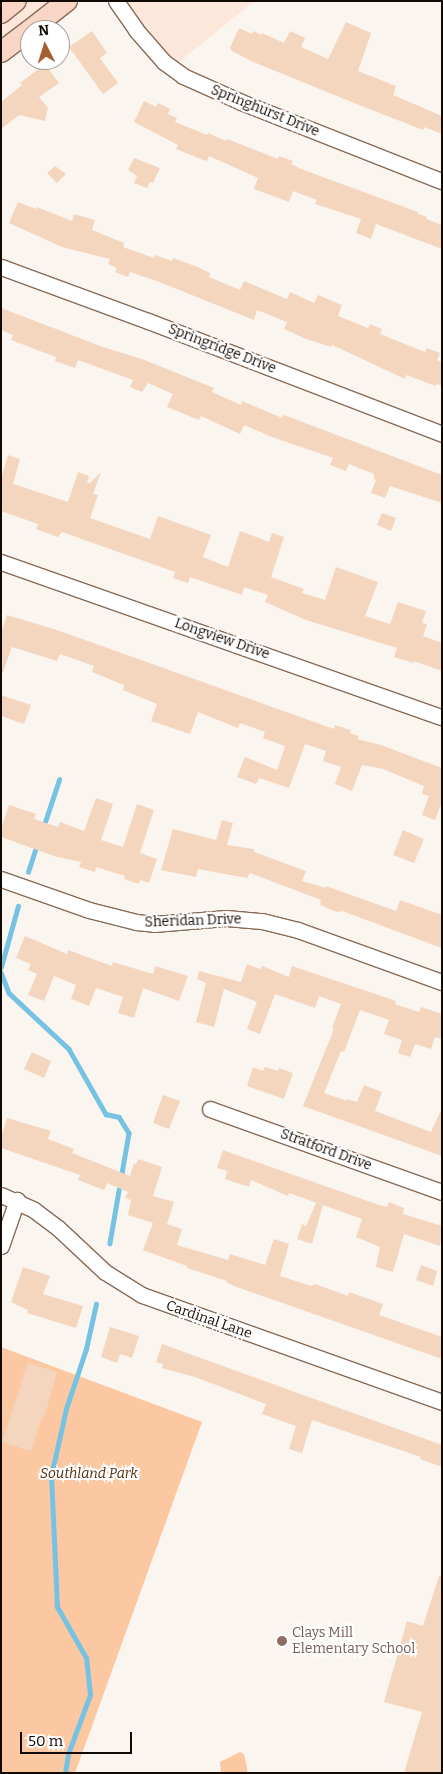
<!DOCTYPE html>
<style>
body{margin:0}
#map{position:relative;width:443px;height:1774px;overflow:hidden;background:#fbf5f0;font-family:Bitter,serif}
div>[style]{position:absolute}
.commercial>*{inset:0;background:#fde7da}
.green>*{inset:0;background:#fcc8a1}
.stream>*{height:4.5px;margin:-2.25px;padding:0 2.25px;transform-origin:2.25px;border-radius:2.25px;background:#76c2e3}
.building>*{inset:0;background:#f4d5be}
.roads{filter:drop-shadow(1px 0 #876b57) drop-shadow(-1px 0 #876b57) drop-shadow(0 1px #876b57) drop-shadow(0 -1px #876b57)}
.minor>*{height:15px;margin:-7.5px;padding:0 7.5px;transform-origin:7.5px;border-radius:7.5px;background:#fff}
.major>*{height:20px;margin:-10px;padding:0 10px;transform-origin:10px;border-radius:10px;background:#f8d5c5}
.dots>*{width:14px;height:14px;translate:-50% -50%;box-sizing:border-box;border:2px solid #fff;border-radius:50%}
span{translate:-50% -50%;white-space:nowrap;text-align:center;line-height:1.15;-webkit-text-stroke:4px #fff;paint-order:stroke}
.street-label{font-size:14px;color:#120903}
.park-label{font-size:14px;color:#532d0b;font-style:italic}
.education-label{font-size:14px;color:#785e54}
.left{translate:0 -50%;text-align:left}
.frame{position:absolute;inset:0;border:2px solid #120903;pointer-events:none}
.north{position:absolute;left:20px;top:20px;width:50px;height:50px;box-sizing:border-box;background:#fff;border:1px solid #a09d9a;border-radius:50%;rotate:355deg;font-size:14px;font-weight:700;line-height:20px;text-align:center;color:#120903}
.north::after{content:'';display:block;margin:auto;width:18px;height:22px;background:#a35f2f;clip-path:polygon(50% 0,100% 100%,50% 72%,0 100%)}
.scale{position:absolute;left:20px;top:1732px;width:112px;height:22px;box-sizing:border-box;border:2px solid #120903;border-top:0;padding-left:6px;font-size:15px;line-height:18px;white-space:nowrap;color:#120903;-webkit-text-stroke:4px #fff;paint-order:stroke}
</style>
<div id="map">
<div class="commercial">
<div style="clip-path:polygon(1px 1px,67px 1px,45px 18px,1px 36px)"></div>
<div style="clip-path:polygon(116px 1px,254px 1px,172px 68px)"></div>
</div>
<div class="green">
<div style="clip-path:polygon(1px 1347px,202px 1422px,75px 1773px,1px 1773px)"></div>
<div style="clip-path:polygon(240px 1752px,244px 1754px,248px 1773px,221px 1773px,220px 1762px)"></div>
</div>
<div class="stream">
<div style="left:43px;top:828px;width:51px;rotate:-71.6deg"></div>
<div style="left:28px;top:872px;width:28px;rotate:-72deg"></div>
<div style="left:1px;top:967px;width:63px;rotate:-74.4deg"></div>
<div style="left:1px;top:972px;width:22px;rotate:69deg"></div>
<div style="left:9px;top:993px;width:82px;rotate:43deg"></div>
<div style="left:69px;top:1049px;width:75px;rotate:60.4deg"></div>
<div style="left:106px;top:1114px;width:13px;rotate:13deg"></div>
<div style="left:119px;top:1117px;width:19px;rotate:58deg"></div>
<div style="left:129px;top:1133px;width:112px;rotate:99.8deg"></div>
<div style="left:65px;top:1773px;width:19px;rotate:-81deg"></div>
<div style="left:68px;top:1754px;width:63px;rotate:-69.6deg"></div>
<div style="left:90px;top:1695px;width:37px;rotate:-96deg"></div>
<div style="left:86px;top:1658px;width:59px;rotate:-119.6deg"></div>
<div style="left:57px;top:1607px;width:131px;rotate:-92.6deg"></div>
<div style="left:51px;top:1476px;width:69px;rotate:-77.4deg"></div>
<div style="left:66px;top:1409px;width:63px;rotate:-71.6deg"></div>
<div style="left:86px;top:1349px;width:46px;rotate:-77.5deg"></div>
</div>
<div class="building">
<div style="clip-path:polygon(346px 22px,371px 33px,358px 71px,396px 86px,393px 95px,442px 116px,442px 134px,424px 127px,423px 130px,354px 103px,251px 61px,232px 51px,230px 48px,239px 28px,252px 34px,254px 31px,261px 35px,262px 33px,284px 43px,290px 31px,305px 38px,301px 47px,328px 59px)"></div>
<div style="clip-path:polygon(92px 31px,107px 53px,100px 58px,118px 83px,103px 94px,69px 47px)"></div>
<div style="clip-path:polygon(45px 64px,59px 83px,39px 97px,48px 108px,45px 121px,19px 115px,1px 129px,1px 102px,22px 85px,20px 83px)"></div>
<div style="clip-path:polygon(144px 101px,156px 107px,158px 103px,170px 109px,168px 114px,177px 118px,175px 122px,207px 135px,208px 133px,226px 141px,227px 139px,278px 159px,279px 156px,293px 161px,291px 164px,301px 169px,418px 212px,418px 214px,427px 217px,426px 219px,442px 225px,442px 249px,376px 224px,371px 239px,356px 233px,361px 219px,315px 204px,317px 200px,293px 191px,289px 202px,254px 189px,258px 178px,209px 156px,207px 161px,203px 160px,176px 149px,178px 145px,134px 122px)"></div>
<div style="clip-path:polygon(134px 158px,160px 168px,153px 183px,150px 182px,147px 188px,134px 183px,137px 176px,128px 170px)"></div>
<div style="clip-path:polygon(55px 166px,66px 174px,57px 183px,47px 173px)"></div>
<div style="clip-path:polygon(18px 202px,36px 209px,37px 207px,72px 221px,74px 214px,95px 220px,92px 230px,124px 243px,123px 247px,154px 258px,155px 255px,172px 261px,173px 258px,200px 268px,210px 273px,209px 277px,240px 290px,244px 281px,287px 299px,290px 292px,314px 303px,318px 295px,342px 305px,338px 316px,368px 328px,370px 324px,382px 329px,380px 334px,425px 352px,427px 348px,440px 353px,437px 360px,442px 362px,442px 386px,437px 384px,436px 386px,406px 375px,405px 379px,332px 345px,331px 347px,306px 339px,284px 329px,287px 322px,257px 310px,254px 320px,162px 283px,130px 272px,128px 277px,115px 272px,117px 268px,108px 264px,110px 259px,62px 247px,9px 223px)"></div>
<div style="clip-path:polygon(1px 308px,103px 347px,142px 359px,214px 388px,212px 392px,241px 405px,242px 401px,282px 418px,284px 415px,442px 475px,442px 503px,390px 486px,385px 498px,371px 493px,376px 480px,374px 479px,374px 474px,349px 464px,346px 471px,330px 465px,333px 458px,272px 437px,244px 425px,240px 434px,201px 416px,199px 420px,167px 407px,173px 394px,148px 383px,142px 392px,130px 387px,133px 380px,78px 360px,75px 368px,55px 361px,56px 357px,11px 340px,13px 335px,1px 330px)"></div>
<div style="clip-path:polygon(8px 455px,20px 459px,13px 484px,68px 502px,78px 472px,89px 476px,87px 482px,90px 483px,101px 472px,93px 494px,98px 495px,90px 518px,150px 539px,158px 516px,211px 535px,203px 557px,228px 567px,240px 531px,269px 542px,272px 533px,284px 537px,271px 577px,304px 589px,302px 593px,325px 600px,336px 567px,378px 582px,365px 616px,390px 624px,398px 602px,426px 611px,422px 623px,427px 624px,423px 636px,442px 643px,442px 671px,414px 661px,413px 663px,394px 657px,397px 648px,306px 620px,265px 602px,268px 595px,244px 587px,242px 595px,190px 577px,188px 583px,173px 578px,175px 572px,62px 532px,58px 537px,36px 529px,38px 524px,1px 511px,1px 479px)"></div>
<div style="clip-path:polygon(382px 513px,396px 518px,391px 531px,377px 525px)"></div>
<div style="clip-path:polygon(7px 615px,57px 630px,334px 729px,335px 725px,351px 730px,350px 733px,359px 736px,357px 739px,381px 745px,442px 768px,442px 802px,435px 820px,422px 815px,429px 796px,422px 794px,424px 786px,383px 769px,362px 765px,352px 791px,335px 784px,341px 767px,323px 761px,326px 751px,305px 744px,289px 788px,259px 778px,256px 784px,237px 777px,245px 757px,277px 770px,285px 746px,263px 738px,265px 732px,240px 723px,238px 728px,198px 712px,190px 734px,151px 721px,157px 704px,123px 690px,124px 685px,92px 672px,94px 666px,60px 654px,57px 661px,12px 647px,3px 672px,1px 672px,1px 633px)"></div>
<div style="clip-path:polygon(1px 695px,31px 705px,24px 724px,1px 716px)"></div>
<div style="clip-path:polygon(96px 798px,113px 804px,101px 840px,123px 847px,137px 804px,154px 810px,140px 853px,157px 859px,149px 883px,140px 880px,139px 884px,124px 879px,125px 876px,96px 867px,95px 872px,79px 867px,81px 862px,57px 857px,1px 837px,1px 828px,9px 805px,36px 814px,34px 819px,58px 827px,60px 822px,84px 831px)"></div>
<div style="clip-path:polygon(222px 820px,233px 823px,227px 845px,254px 849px,254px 852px,306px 871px,302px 881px,326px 888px,326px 886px,396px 911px,400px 900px,442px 915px,442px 948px,342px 911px,337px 912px,320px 905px,321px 900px,250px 873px,247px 878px,198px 869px,196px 877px,161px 870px,173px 829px,216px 840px)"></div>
<div style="clip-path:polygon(403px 830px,424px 839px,414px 863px,393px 855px)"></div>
<div style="clip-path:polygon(25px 936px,67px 954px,68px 950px,112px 966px,113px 962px,153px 974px,155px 966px,188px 976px,179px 1001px,143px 988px,134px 1018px,118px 1013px,123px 997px,96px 988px,89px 1006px,71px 999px,76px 985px,54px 976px,44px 1001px,28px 995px,37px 974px,28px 970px,31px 964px,16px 958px)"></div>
<div style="clip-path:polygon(247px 964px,260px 969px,262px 966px,289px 977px,292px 966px,396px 1001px,395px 1004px,419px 1012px,421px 1007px,442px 1014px,442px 1039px,435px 1037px,431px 1049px,415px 1044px,410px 1057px,398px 1053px,402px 1040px,384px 1034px,389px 1020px,360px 1010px,344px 1052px,341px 1051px,324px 1093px,347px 1101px,347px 1099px,357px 1102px,364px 1085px,382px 1092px,375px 1111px,431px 1132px,442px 1108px,442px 1156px,303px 1106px,334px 1029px,332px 1028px,341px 1004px,319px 996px,315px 1008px,275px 994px,260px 1034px,247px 1029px,257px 1002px,224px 989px,214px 1027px,196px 1022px,206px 983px,197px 979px,199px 971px,241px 982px)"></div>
<div style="clip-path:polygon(32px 1052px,51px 1061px,44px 1078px,24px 1069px)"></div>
<div style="clip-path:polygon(253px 1067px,263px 1071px,265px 1067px,278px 1071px,279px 1068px,293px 1073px,284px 1099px,247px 1086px)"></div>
<div style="clip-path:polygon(163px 1095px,180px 1101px,169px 1129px,153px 1123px)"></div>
<div style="clip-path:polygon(7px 1118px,51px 1131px,48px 1139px,74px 1149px,72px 1153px,130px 1176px,134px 1163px,136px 1164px,138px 1159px,162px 1167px,153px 1196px,174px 1202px,167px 1224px,182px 1229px,177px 1245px,228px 1260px,230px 1254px,265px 1265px,274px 1239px,289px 1244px,280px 1276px,311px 1286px,315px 1284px,348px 1296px,349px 1292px,383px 1304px,379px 1315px,442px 1337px,442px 1359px,234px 1286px,226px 1282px,227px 1281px,187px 1268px,187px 1266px,143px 1250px,153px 1223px,128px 1215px,131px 1200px,125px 1198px,128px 1192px,107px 1183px,104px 1190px,78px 1180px,80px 1175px,1px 1148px,1px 1137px)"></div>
<div style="clip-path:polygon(223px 1150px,379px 1205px,387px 1207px,389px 1202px,404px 1208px,403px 1214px,442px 1226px,440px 1246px,404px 1234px,393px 1272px,376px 1267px,380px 1247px,356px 1237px,362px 1219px,289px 1193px,288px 1196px,251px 1180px,249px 1187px,225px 1179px,227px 1171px,217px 1168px)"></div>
<div style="clip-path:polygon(316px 1203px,323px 1205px,312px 1244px,297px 1239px,302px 1224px,306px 1226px)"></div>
<div style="clip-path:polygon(421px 1265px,437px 1271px,433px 1286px,416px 1280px)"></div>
<div style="clip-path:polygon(23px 1267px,50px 1276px,43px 1294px,83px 1306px,76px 1328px,27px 1313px,28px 1310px,11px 1302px)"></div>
<div style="clip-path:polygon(110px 1327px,139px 1336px,132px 1358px,120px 1354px,117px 1363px,101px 1357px)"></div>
<div style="clip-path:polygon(162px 1344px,442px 1445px,442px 1467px,420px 1459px,421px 1457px,312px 1420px,302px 1453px,289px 1449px,296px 1426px,262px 1414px,266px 1404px,195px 1377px,162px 1368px,163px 1364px,156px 1362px)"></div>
<div style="clip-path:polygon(28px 1363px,57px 1372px,44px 1418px,42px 1417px,31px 1451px,2px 1442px)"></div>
<div style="clip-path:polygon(439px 1576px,442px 1576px,442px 1773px,404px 1773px,422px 1712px,384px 1702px,407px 1621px,423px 1626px)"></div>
</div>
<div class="roads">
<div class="minor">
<div style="left:116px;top:1px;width:35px;rotate:55deg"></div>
<div style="left:136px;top:30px;width:43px;rotate:48.8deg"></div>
<div style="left:164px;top:62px;width:24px;rotate:36deg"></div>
<div style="left:183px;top:76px;width:64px;rotate:24.1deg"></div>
<div style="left:241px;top:102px;width:216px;rotate:21.5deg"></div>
<div style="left:1px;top:267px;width:157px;rotate:20.2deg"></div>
<div style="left:148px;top:321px;width:315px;rotate:21deg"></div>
<div style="left:1px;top:562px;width:467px;rotate:19.4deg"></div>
<div style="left:1px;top:879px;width:93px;rotate:19.4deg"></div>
<div style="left:89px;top:910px;width:49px;rotate:14.3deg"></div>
<div style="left:136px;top:922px;width:18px;rotate:6deg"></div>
<div style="left:154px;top:924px;width:72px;rotate:-4.8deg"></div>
<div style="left:226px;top:918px;width:36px;rotate:5deg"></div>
<div style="left:262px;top:921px;width:37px;rotate:14deg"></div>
<div style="left:298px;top:930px;width:153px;rotate:19.9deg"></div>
<div style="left:210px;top:1109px;width:246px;rotate:19.7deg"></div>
<div style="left:1px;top:1195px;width:36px;rotate:24deg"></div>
<div style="left:34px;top:1210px;width:30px;rotate:37deg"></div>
<div style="left:58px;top:1228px;width:64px;rotate:43.1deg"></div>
<div style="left:105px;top:1272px;width:44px;rotate:31.9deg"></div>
<div style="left:142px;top:1295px;width:319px;rotate:19.6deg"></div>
<div style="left:1px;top:1246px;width:49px;rotate:-70.8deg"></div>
</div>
<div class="major">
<div style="left:1px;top:13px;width:19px;rotate:-39deg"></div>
<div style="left:30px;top:30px;width:47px;rotate:-38.1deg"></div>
<div style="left:1px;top:52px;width:36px;rotate:-37deg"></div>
</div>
</div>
<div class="dots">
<div style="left:282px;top:1641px;background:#8d6e63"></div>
</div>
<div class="street-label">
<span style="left:265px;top:111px;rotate:22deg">Springhurst Drive</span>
<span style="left:222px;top:349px;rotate:21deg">Springridge Drive</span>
<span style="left:222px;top:639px;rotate:19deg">Longview Drive</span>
<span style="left:193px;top:921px;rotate:-2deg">Sheridan Drive</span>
<span style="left:326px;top:1150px;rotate:20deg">Stratford Drive</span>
<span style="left:209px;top:1320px;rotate:19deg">Cardinal Lane</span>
</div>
<div class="park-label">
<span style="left:89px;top:1474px">Southland Park</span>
</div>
<div class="education-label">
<span class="left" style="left:292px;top:1641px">Clays Mill<br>Elementary School</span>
</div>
<div class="frame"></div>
<div class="north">N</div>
<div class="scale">50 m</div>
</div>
